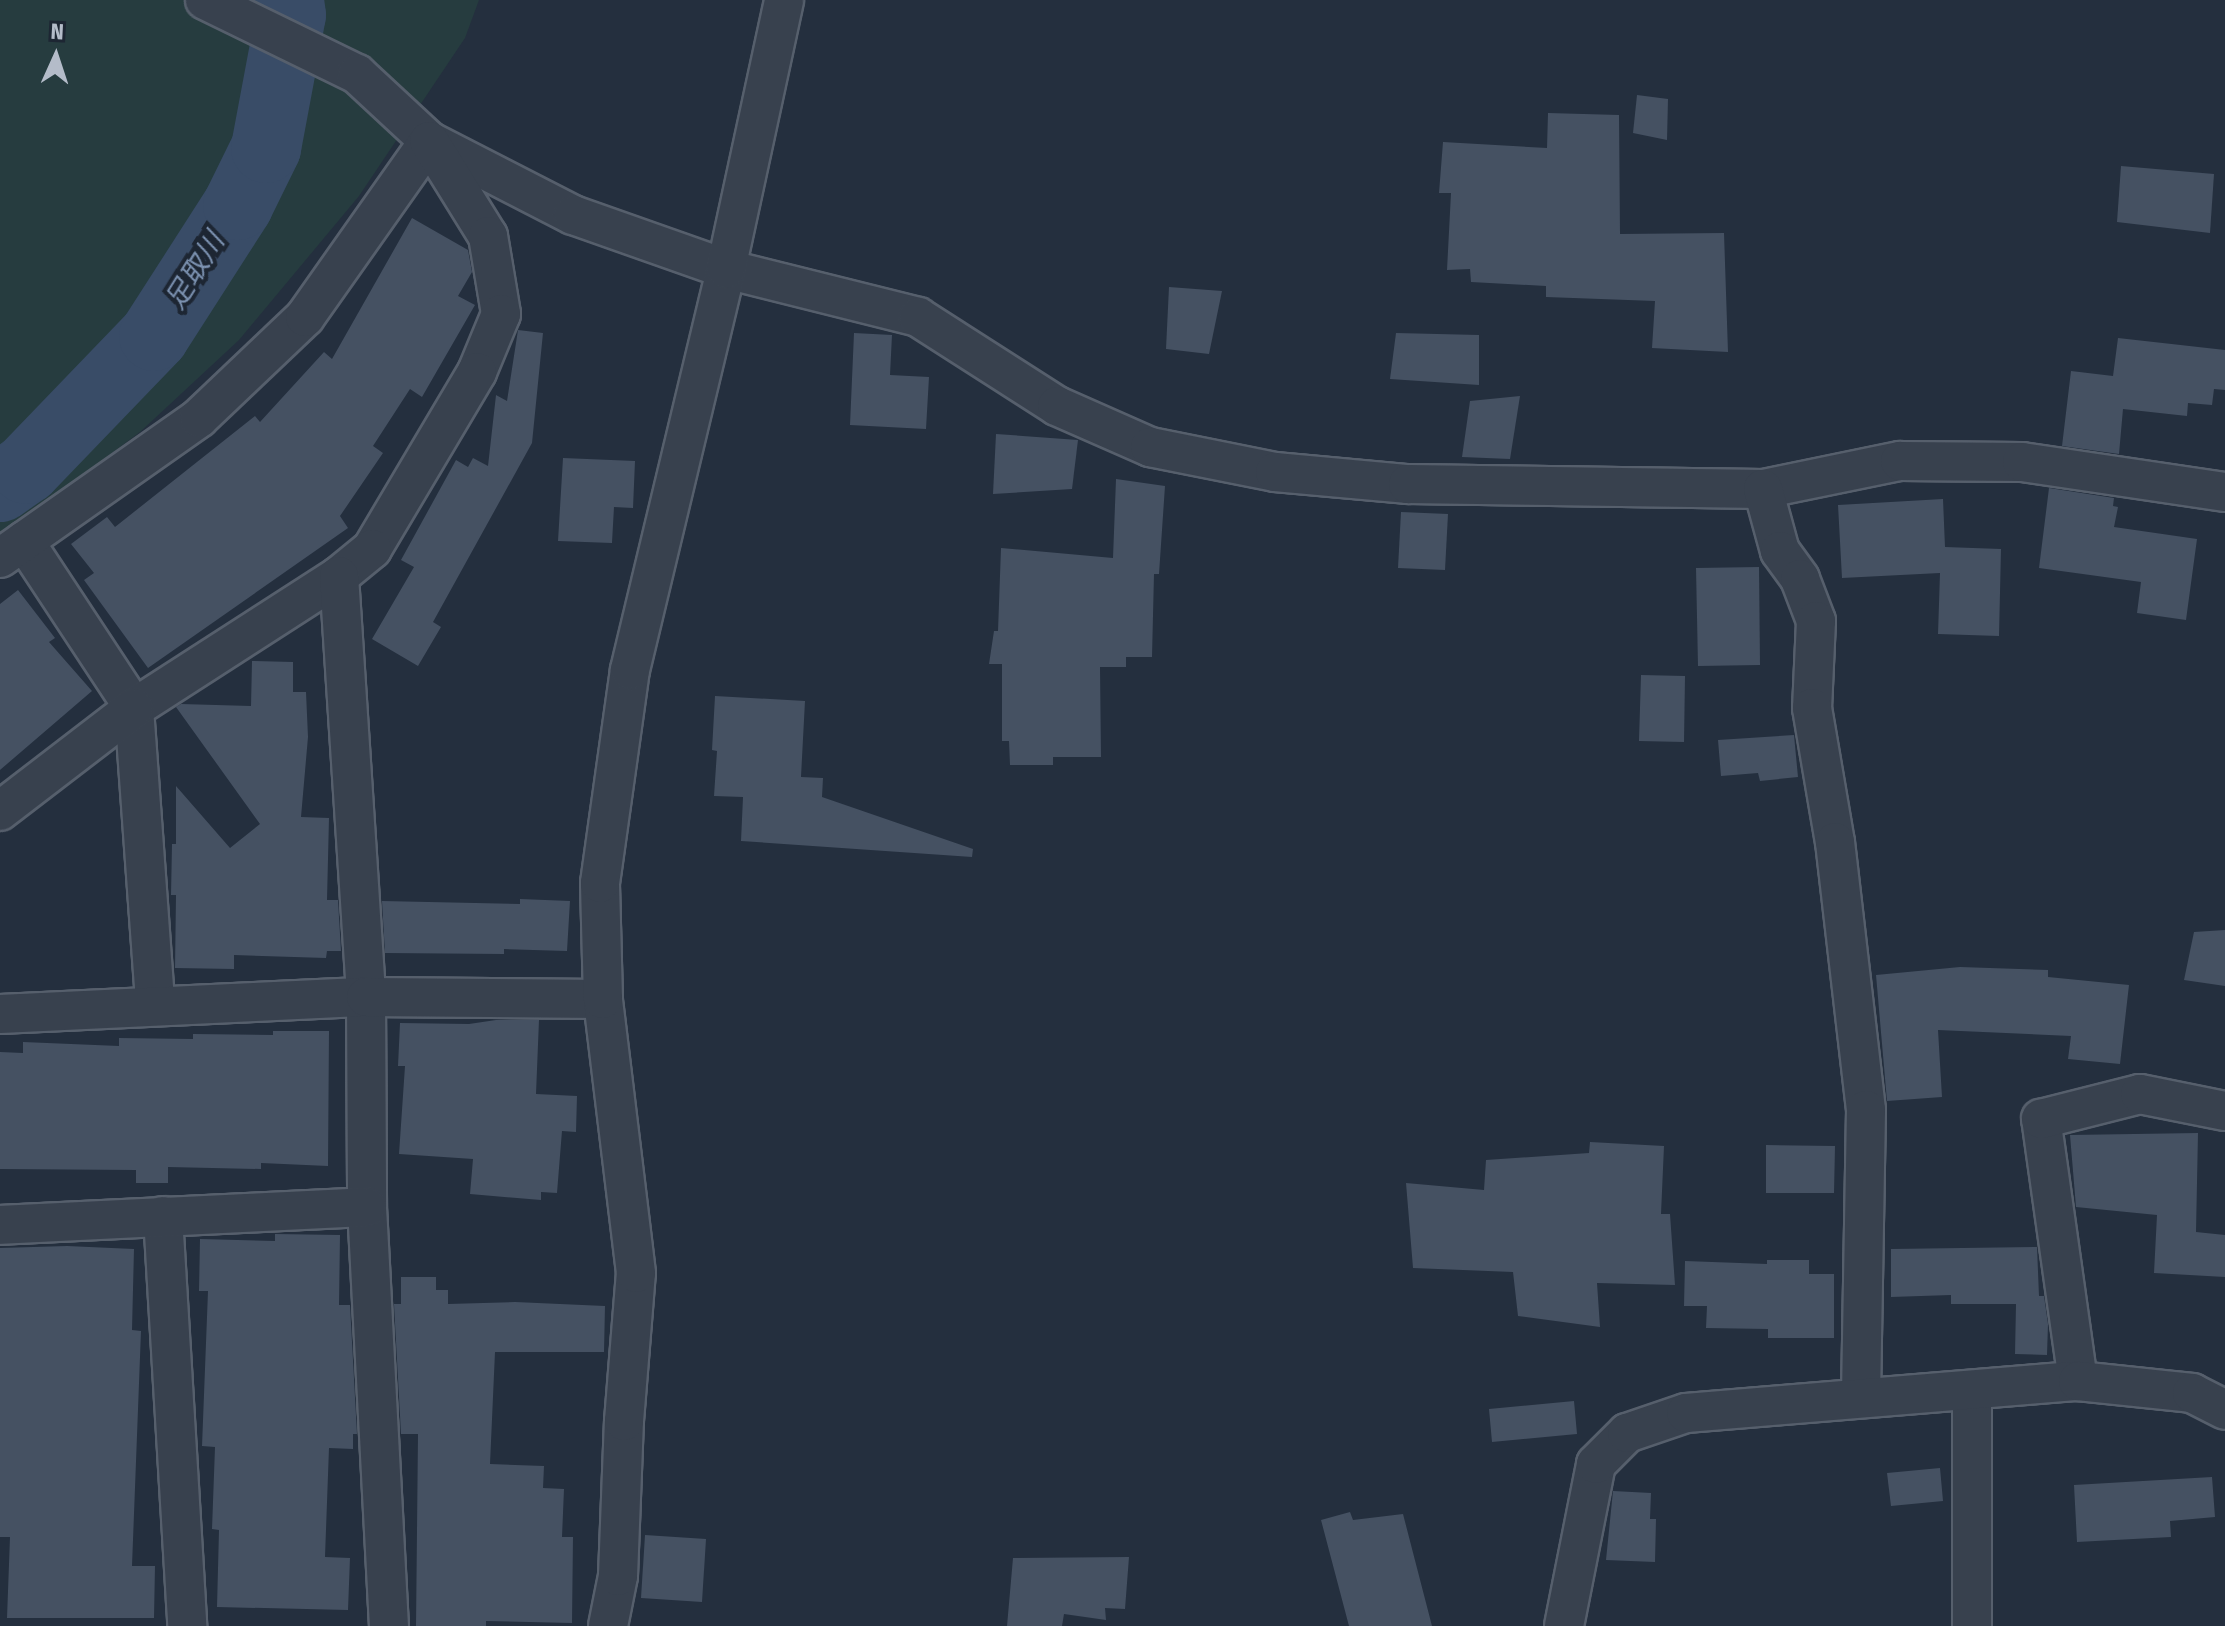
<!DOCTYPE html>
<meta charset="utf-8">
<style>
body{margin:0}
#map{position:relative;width:2225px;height:1626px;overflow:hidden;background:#242f3e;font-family:"Fira Sans Condensed","Noto Sans JP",sans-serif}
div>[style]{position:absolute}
.green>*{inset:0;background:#263c3f}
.river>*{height:70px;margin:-35px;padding:0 35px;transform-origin:35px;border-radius:35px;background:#394c67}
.building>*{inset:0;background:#455162}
.roads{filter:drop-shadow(2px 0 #565f6c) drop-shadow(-2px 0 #565f6c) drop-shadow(0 2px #565f6c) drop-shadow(0 -2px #565f6c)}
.street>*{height:38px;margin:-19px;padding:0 19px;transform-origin:19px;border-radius:19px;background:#38414e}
span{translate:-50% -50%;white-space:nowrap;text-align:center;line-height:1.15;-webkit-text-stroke:8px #1d2633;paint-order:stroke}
.water-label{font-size:28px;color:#7c92b1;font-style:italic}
.north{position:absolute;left:16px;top:16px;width:80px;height:80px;-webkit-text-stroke:6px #1d2633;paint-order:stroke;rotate:3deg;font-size:22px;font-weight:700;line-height:32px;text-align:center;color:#b4bcc9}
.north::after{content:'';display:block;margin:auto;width:28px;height:36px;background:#b4bcc9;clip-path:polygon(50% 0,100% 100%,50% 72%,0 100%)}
</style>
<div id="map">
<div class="green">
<div style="clip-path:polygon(0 0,479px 0,465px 38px,359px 196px,239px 340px,140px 432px,0 537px)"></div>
</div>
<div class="river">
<div style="left:0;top:487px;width:32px;rotate:-35deg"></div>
<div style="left:26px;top:469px;width:185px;rotate:-46.1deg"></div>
<div style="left:154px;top:336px;width:156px;rotate:-57.3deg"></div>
<div style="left:238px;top:205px;width:64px;rotate:-63.8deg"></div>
<div style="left:266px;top:148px;width:135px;rotate:-79.4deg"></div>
<div style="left:291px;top:15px;width:15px;rotate:-98deg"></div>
</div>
<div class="building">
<div style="clip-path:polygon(1637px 95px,1668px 99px,1667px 140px,1633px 133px)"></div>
<div style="clip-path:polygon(1548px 113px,1619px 115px,1620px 234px,1724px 233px,1728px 352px,1652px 348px,1655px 301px,1546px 297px,1546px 286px,1471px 282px,1470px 269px,1447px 270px,1451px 193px,1439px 193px,1443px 142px,1547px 148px)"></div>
<div style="clip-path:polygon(2121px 166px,2214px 174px,2210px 233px,2117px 222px)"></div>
<div style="clip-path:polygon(412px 218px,468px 250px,472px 272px,458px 296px,475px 305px,422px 397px,410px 389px,373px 446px,383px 453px,340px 516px,348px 528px,148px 668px,84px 580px,94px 573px,71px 544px,107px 517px,115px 527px,255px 416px,260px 422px,324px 352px,332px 359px)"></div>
<div style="clip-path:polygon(1169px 287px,1222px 291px,1209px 354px,1166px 349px)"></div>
<div style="clip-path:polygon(518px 330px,543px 333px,532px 443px,433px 622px,441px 627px,418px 666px,372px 639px,414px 567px,401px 560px,456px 460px,468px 467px,473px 458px,488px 466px,496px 395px,507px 401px)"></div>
<div style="clip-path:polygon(854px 333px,892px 335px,890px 375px,929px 377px,926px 429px,850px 425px)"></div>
<div style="clip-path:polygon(1396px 333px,1479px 335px,1479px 385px,1390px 379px)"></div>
<div style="clip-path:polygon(2118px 338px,2225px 350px,2225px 390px,2214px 389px,2212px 405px,2188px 403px,2187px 416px,2123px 409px,2119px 454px,2062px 446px,2071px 371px,2113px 376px)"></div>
<div style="clip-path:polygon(1520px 396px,1510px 459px,1462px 457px,1470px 401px)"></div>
<div style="clip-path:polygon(996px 434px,1078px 440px,1072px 489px,993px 494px)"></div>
<div style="clip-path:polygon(563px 458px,635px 461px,633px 508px,614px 507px,612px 543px,558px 541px)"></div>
<div style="clip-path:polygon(1116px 479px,1165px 486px,1159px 574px,1154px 574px,1152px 657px,1126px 657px,1126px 667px,1100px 667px,1101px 757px,1053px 757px,1053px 765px,1010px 765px,1009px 741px,1002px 741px,1002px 664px,989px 664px,994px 631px,998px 631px,1001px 548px,1113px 558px)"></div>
<div style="clip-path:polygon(2049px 488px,2114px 498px,2113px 506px,2118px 507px,2114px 527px,2197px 539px,2186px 620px,2137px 613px,2141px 582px,2039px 568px)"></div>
<div style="clip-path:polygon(1943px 499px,1945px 547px,2001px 549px,1999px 636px,1938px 634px,1940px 573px,1842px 578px,1838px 505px)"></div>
<div style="clip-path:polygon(1401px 512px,1448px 514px,1445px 570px,1398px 568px)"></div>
<div style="clip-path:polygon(1759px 567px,1760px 665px,1698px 666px,1696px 568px)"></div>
<div style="clip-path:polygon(18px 590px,55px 638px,49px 642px,92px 691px,0 770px,0 604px)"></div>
<div style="clip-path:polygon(252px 661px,293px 662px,293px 692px,306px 692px,308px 737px,301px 817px,329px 818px,327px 900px,338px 900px,341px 951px,327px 951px,326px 958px,234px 955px,234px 969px,175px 968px,176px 895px,171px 895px,172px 844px,176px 844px,176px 786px,230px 848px,260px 824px,176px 707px,181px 704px,251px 706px)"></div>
<div style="clip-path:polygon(1641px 675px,1685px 676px,1684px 742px,1639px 741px)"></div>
<div style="clip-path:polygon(715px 696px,805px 701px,801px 777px,823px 778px,822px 797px,973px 849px,972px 857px,741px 841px,743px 797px,714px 796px,717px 751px,712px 750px)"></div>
<div style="clip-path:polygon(1794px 735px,1798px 777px,1760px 781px,1758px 773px,1721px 776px,1718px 740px)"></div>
<div style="clip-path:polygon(520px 899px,570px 901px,567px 951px,504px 949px,504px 954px,385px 953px,382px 901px,520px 904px)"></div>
<div style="clip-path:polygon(2225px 930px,2225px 986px,2184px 980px,2194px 932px)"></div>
<div style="clip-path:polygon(1960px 967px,2048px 970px,2048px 977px,2129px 985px,2120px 1064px,2068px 1059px,2071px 1036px,1938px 1030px,1942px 1097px,1887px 1101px,1876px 975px)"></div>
<div style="clip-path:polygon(496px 1020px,539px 1020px,536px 1094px,577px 1096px,576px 1132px,562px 1131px,557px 1193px,541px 1192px,541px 1200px,470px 1194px,473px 1159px,399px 1154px,405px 1066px,398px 1066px,400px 1023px,469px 1024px)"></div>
<div style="clip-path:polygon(273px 1031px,329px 1031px,328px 1166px,261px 1163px,261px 1169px,168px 1167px,168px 1183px,136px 1183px,136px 1170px,0 1169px,0 1052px,23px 1053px,23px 1042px,119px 1046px,119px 1038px,193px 1039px,193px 1034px,273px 1035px)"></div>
<div style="clip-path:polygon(2198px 1133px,2196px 1232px,2225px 1235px,2225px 1277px,2154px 1273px,2157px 1215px,2076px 1207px,2070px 1135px)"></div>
<div style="clip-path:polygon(1590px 1142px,1664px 1146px,1661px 1214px,1670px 1214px,1675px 1285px,1597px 1283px,1600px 1327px,1518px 1316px,1513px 1272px,1413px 1268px,1406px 1183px,1484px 1190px,1486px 1160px,1589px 1153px)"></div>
<div style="clip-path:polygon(1766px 1145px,1835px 1146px,1834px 1193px,1766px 1193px)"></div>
<div style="clip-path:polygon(275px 1234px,340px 1235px,339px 1305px,350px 1305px,357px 1434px,353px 1434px,353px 1449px,329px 1448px,325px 1557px,350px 1558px,348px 1610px,217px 1607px,219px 1530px,212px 1529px,215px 1447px,202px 1446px,208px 1291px,199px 1291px,200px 1239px,275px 1241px)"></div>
<div style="clip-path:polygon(67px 1246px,134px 1249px,132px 1330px,141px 1331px,132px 1566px,155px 1566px,154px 1618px,7px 1618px,10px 1537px,0 1537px,0 1248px)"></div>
<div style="clip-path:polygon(2037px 1247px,2039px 1296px,2044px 1296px,2048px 1324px,2047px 1355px,2015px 1354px,2016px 1304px,1951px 1304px,1951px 1295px,1891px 1297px,1891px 1249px)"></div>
<div style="clip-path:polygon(1767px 1260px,1809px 1260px,1809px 1274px,1834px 1274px,1834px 1338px,1768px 1338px,1768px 1329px,1706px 1328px,1707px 1306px,1684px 1306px,1685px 1261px,1767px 1264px)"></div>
<div style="clip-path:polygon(401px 1277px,436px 1277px,436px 1290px,448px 1290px,448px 1304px,515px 1302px,605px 1306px,604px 1352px,495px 1352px,490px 1464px,544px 1466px,543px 1488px,564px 1489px,562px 1537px,573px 1537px,572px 1623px,486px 1621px,486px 1626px,416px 1626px,418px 1434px,401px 1434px,394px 1304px,401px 1304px)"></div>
<div style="clip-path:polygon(1574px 1401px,1577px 1434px,1492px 1442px,1489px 1409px)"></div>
<div style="clip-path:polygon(1940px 1468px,1943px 1501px,1891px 1506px,1887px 1473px)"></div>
<div style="clip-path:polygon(2212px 1477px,2215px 1517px,2170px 1521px,2171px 1537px,2077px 1542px,2074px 1485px)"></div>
<div style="clip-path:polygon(1613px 1491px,1651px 1493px,1650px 1519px,1656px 1519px,1655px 1562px,1606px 1560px)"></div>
<div style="clip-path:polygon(1350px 1512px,1353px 1520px,1403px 1514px,1432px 1626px,1349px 1626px,1321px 1520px)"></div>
<div style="clip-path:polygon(645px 1535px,706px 1539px,702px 1602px,641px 1598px)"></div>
<div style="clip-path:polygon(1129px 1557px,1125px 1609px,1105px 1608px,1106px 1620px,1064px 1614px,1062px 1626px,1007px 1626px,1013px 1558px)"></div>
</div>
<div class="roads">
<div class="street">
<div style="left:205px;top:0;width:169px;rotate:26deg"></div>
<div style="left:357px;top:74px;width:98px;rotate:42.9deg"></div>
<div style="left:429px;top:141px;width:162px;rotate:27.2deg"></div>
<div style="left:573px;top:215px;width:162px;rotate:19.4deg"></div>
<div style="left:726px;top:269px;width:198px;rotate:14deg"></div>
<div style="left:918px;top:317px;width:165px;rotate:32.6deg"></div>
<div style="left:1057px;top:406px;width:102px;rotate:23.8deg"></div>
<div style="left:1150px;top:447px;width:127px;rotate:11.3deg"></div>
<div style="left:1275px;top:472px;width:134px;rotate:5.2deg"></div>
<div style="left:1408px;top:484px;width:355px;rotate:0.8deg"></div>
<div style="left:1763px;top:489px;width:140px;rotate:-11.6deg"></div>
<div style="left:1900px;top:461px;width:122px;rotate:0.5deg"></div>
<div style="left:2022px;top:462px;width:205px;rotate:8.4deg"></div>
<div style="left:1763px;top:489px;width:64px;rotate:74.7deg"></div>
<div style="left:1780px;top:551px;width:34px;rotate:54deg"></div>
<div style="left:1800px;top:579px;width:45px;rotate:69.1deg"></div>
<div style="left:1816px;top:621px;width:87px;rotate:92.6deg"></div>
<div style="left:1812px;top:708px;width:136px;rotate:80.3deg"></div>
<div style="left:1835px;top:842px;width:270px;rotate:83.4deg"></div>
<div style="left:1866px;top:1110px;width:286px;rotate:91deg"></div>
<div style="left:24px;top:541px;width:200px;rotate:56.6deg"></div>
<div style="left:134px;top:708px;width:297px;rotate:85.9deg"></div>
<div style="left:0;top:558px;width:243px;rotate:-35.1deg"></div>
<div style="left:199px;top:418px;width:146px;rotate:-43.6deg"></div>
<div style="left:305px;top:317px;width:215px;rotate:-54.8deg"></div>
<div style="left:429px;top:141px;width:112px;rotate:58.2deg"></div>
<div style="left:488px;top:236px;width:79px;rotate:80.5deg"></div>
<div style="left:501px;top:314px;width:63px;rotate:112.5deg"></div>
<div style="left:477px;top:372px;width:206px;rotate:120.7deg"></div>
<div style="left:372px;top:549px;width:43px;rotate:140.7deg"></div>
<div style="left:339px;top:576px;width:244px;rotate:147.2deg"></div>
<div style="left:134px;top:708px;width:169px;rotate:142.5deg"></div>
<div style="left:339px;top:576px;width:422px;rotate:86.3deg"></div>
<div style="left:366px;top:997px;width:210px;rotate:89.7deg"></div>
<div style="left:367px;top:1207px;width:420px;rotate:87deg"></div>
<div style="left:0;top:1014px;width:366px;rotate:-2.7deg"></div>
<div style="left:366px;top:997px;width:237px;rotate:0.5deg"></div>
<div style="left:163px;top:1216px;width:411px;rotate:86.6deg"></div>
<div style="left:0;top:1225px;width:367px;rotate:-2.8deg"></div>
<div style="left:2078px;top:1381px;width:265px;rotate:-98deg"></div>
<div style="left:2041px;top:1119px;width:102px;rotate:-14.2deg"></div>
<div style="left:2140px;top:1094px;width:87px;rotate:11.3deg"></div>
<div style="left:1972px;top:1392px;width:234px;rotate:90deg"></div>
<div style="left:608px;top:1626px;width:51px;rotate:-78.7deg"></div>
<div style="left:618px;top:1576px;width:155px;rotate:-87.8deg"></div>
<div style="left:624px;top:1421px;width:148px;rotate:-85.4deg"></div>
<div style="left:636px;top:1273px;width:276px;rotate:-96.9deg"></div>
<div style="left:603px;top:999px;width:116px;rotate:-91.5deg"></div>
<div style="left:600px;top:883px;width:215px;rotate:-82deg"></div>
<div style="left:630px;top:670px;width:412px;rotate:-76.5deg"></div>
<div style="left:726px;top:269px;width:275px;rotate:-77.8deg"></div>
<div style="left:1564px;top:1626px;width:165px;rotate:-78.8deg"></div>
<div style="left:1596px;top:1464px;width:44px;rotate:-45deg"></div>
<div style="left:1627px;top:1433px;width:62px;rotate:-18.7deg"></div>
<div style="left:1686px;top:1413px;width:393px;rotate:-4.7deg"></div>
<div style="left:2078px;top:1381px;width:115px;rotate:6deg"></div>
<div style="left:2192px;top:1393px;width:37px;rotate:27deg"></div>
</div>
</div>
<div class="water-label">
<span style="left:195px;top:271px;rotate:-58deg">足取川</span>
</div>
<div class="north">N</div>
</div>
